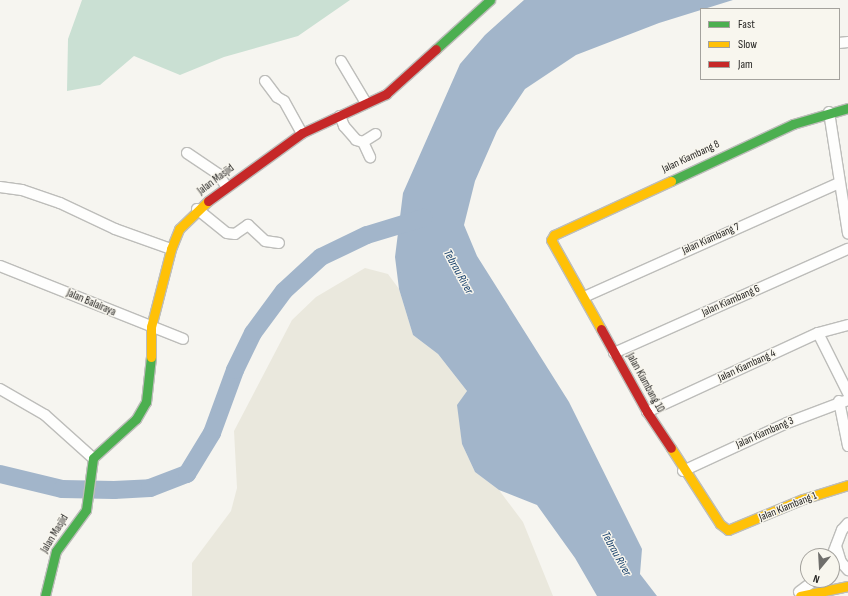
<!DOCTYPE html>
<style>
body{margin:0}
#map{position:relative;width:848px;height:596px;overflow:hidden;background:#f6f5f0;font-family:"Sofia Sans Condensed",sans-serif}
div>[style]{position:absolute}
.built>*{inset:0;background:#eae8dd}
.green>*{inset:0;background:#cae0d3}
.water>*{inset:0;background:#a2b5ca}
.river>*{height:18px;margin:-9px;padding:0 9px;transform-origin:9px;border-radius:9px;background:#a2b5ca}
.roads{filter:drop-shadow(1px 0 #bdbdba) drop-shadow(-1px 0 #bdbdba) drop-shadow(0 1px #bdbdba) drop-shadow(0 -1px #bdbdba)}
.street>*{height:10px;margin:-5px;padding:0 5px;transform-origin:5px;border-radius:5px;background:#fefefd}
.fast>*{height:9px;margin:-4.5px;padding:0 4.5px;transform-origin:4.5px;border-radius:4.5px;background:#4caf50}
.slow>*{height:9px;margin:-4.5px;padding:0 4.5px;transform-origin:4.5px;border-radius:4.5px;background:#ffc107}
.jam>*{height:9px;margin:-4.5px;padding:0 4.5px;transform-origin:4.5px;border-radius:4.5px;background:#c62828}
span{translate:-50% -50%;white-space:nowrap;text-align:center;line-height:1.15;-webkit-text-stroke:3px #f8f6ee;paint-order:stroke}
.street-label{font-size:11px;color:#262523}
.water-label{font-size:12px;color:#19426d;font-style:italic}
.legend{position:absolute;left:700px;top:8px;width:140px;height:72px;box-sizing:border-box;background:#f8f6ee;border:1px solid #a4a29d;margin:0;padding:5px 7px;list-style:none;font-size:12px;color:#262523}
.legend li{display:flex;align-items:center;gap:8px;height:20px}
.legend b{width:20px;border:1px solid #a4a29d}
.north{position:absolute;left:800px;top:548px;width:40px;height:40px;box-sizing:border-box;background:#f8f6ee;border:1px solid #a4a29d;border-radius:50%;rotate:198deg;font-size:11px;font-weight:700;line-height:16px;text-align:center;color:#262523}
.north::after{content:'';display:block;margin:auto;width:14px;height:18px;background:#6f6e6b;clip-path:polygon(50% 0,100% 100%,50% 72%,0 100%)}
</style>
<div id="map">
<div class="built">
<div style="clip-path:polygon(365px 268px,388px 274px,399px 289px,413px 335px,438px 354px,467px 391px,458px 405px,462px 444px,475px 472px,499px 490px,523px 522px,553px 596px,192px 596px,192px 563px,231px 511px,237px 488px,234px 431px,292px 320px,316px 297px)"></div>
</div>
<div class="green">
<div style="clip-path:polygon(82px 0,350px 0,298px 36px,224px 57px,180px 75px,134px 56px,100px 85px,67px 91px,68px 39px)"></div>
</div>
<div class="water">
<div style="clip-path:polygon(524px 0,733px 0,659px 23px,576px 55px,525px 89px,497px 131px,475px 181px,464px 225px,477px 256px,569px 402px,642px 549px,640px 574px,657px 596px,597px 596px,575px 558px,537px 505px,499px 490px,475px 472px,462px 444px,457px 405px,467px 391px,438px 354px,413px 335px,399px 289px,395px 257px,403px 193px,460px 64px,485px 35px)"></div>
</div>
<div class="river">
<div style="left:0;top:474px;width:64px;rotate:13.6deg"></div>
<div style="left:62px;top:489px;width:52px;rotate:1.1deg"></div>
<div style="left:114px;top:490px;width:36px;rotate:-3deg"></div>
<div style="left:150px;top:488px;width:40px;rotate:-21deg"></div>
<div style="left:187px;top:474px;width:48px;rotate:-58.6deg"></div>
<div style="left:212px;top:433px;width:67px;rotate:-69.9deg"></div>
<div style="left:235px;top:370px;width:41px;rotate:-64.1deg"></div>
<div style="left:253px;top:333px;width:52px;rotate:-53.6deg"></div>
<div style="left:284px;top:291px;width:50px;rotate:-42.6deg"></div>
<div style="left:321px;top:257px;width:51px;rotate:-25.6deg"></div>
<div style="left:367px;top:235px;width:59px;rotate:-16.9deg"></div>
</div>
<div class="roads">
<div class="street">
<div style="left:839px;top:43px;width:9px;rotate:-6deg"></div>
<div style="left:341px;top:61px;width:49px;rotate:59.2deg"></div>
<div style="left:265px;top:81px;width:20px;rotate:53deg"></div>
<div style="left:277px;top:97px;width:8px;rotate:30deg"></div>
<div style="left:284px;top:101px;width:37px;rotate:61deg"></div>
<div style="left:829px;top:112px;width:123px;rotate:81.1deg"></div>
<div style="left:340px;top:116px;width:11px;rotate:68deg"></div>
<div style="left:344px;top:126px;width:18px;rotate:49deg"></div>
<div style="left:356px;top:140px;width:7px;rotate:16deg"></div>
<div style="left:363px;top:142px;width:15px;rotate:-32deg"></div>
<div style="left:363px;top:142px;width:17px;rotate:65deg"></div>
<div style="left:187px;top:153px;width:37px;rotate:34deg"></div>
<div style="left:218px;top:174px;width:14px;rotate:56deg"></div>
<div style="left:0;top:187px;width:22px;rotate:8deg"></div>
<div style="left:22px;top:190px;width:40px;rotate:18.9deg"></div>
<div style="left:60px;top:203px;width:61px;rotate:25.3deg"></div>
<div style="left:115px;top:229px;width:59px;rotate:19.7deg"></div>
<div style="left:197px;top:209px;width:38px;rotate:39deg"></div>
<div style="left:227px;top:233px;width:8px;rotate:7deg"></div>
<div style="left:235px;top:234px;width:16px;rotate:-35deg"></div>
<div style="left:248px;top:225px;width:23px;rotate:43deg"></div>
<div style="left:265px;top:241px;width:14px;rotate:8deg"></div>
<div style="left:0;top:266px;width:197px;rotate:21.7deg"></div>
<div style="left:584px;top:297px;width:279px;rotate:-24.1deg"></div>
<div style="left:818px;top:333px;width:67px;rotate:63.4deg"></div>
<div style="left:614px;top:353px;width:256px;rotate:-24deg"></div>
<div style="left:0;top:389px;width:52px;rotate:30deg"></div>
<div style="left:45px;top:415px;width:64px;rotate:41.9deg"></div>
<div style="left:839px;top:401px;width:46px;rotate:78.7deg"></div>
<div style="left:647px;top:412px;width:188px;rotate:-24.8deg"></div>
<div style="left:818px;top:333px;width:31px;rotate:-15deg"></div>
<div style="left:683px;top:471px;width:115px;rotate:-24.8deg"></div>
<div style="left:787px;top:423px;width:65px;rotate:-20.7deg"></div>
<div style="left:836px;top:546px;width:17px;rotate:73deg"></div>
<div style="left:841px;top:562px;width:11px;rotate:49deg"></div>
<div style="left:832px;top:556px;width:28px;rotate:-69deg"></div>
<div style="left:842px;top:530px;width:9px;rotate:-49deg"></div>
<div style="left:799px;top:592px;width:20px;rotate:-37deg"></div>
</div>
<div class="fast">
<div style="left:436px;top:49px;width:73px;rotate:-42.2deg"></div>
<div style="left:671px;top:181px;width:135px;rotate:-25deg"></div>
<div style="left:793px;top:124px;width:57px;rotate:-16.2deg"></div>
<div style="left:45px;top:596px;width:46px;rotate:-76.3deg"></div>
<div style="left:56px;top:551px;width:51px;rotate:-53.8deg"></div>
<div style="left:86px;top:510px;width:52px;rotate:-82.3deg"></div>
<div style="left:93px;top:458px;width:58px;rotate:-42.2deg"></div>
<div style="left:136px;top:419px;width:20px;rotate:-60deg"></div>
<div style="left:146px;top:402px;width:45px;rotate:-83.7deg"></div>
</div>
<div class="slow">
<div style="left:601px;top:329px;width:102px;rotate:-119.3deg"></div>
<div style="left:551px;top:240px;width:6px;rotate:-59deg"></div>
<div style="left:554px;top:235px;width:129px;rotate:-24.8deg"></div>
<div style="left:151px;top:357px;width:30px;rotate:-90deg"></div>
<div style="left:151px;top:327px;width:81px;rotate:-75.6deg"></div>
<div style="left:171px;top:249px;width:22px;rotate:-68deg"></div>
<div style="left:179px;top:229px;width:40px;rotate:-44deg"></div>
<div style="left:671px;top:448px;width:90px;rotate:57.2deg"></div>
<div style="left:720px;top:524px;width:10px;rotate:37deg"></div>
<div style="left:728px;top:530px;width:81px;rotate:-22.5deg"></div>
<div style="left:803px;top:499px;width:47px;rotate:-17.3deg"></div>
<div style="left:800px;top:596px;width:49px;rotate:-11.8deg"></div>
</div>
<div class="jam">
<div style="left:208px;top:201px;width:116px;rotate:-35.9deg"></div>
<div style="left:302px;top:133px;width:93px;rotate:-24.9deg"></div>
<div style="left:386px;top:94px;width:67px;rotate:-42deg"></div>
<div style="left:601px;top:329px;width:95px;rotate:61deg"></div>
<div style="left:647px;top:412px;width:43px;rotate:56.3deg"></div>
</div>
</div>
<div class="street-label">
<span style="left:691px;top:157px;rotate:-25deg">Jalan Kiambang 8</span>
<span style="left:216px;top:180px;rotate:-37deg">Jalan Masjid</span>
<span style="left:711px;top:239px;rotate:-24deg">Jalan Kiambang 7</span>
<span style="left:731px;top:301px;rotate:-24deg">Jalan Kiambang 6</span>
<span style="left:91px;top:303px;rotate:23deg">Jalan Balairaya</span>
<span style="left:747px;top:366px;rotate:-25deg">Jalan Kiambang 4</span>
<span style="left:645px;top:383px;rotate:61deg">Jalan Kiambang 10</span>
<span style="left:765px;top:433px;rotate:-24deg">Jalan Kiambang 3</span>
<span style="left:788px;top:507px;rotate:-22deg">Jalan Kiambang 1</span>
<span style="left:55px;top:534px;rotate:-59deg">Jalan Masjid</span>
</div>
<div class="water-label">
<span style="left:458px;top:272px;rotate:61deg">Tebrau River</span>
<span style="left:616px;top:554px;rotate:61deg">Tebrau River</span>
</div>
<ul class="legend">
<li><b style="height:5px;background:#4caf50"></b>Fast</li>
<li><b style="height:5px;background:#ffc107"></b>Slow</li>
<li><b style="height:5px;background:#c62828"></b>Jam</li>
</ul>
<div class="north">N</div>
</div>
